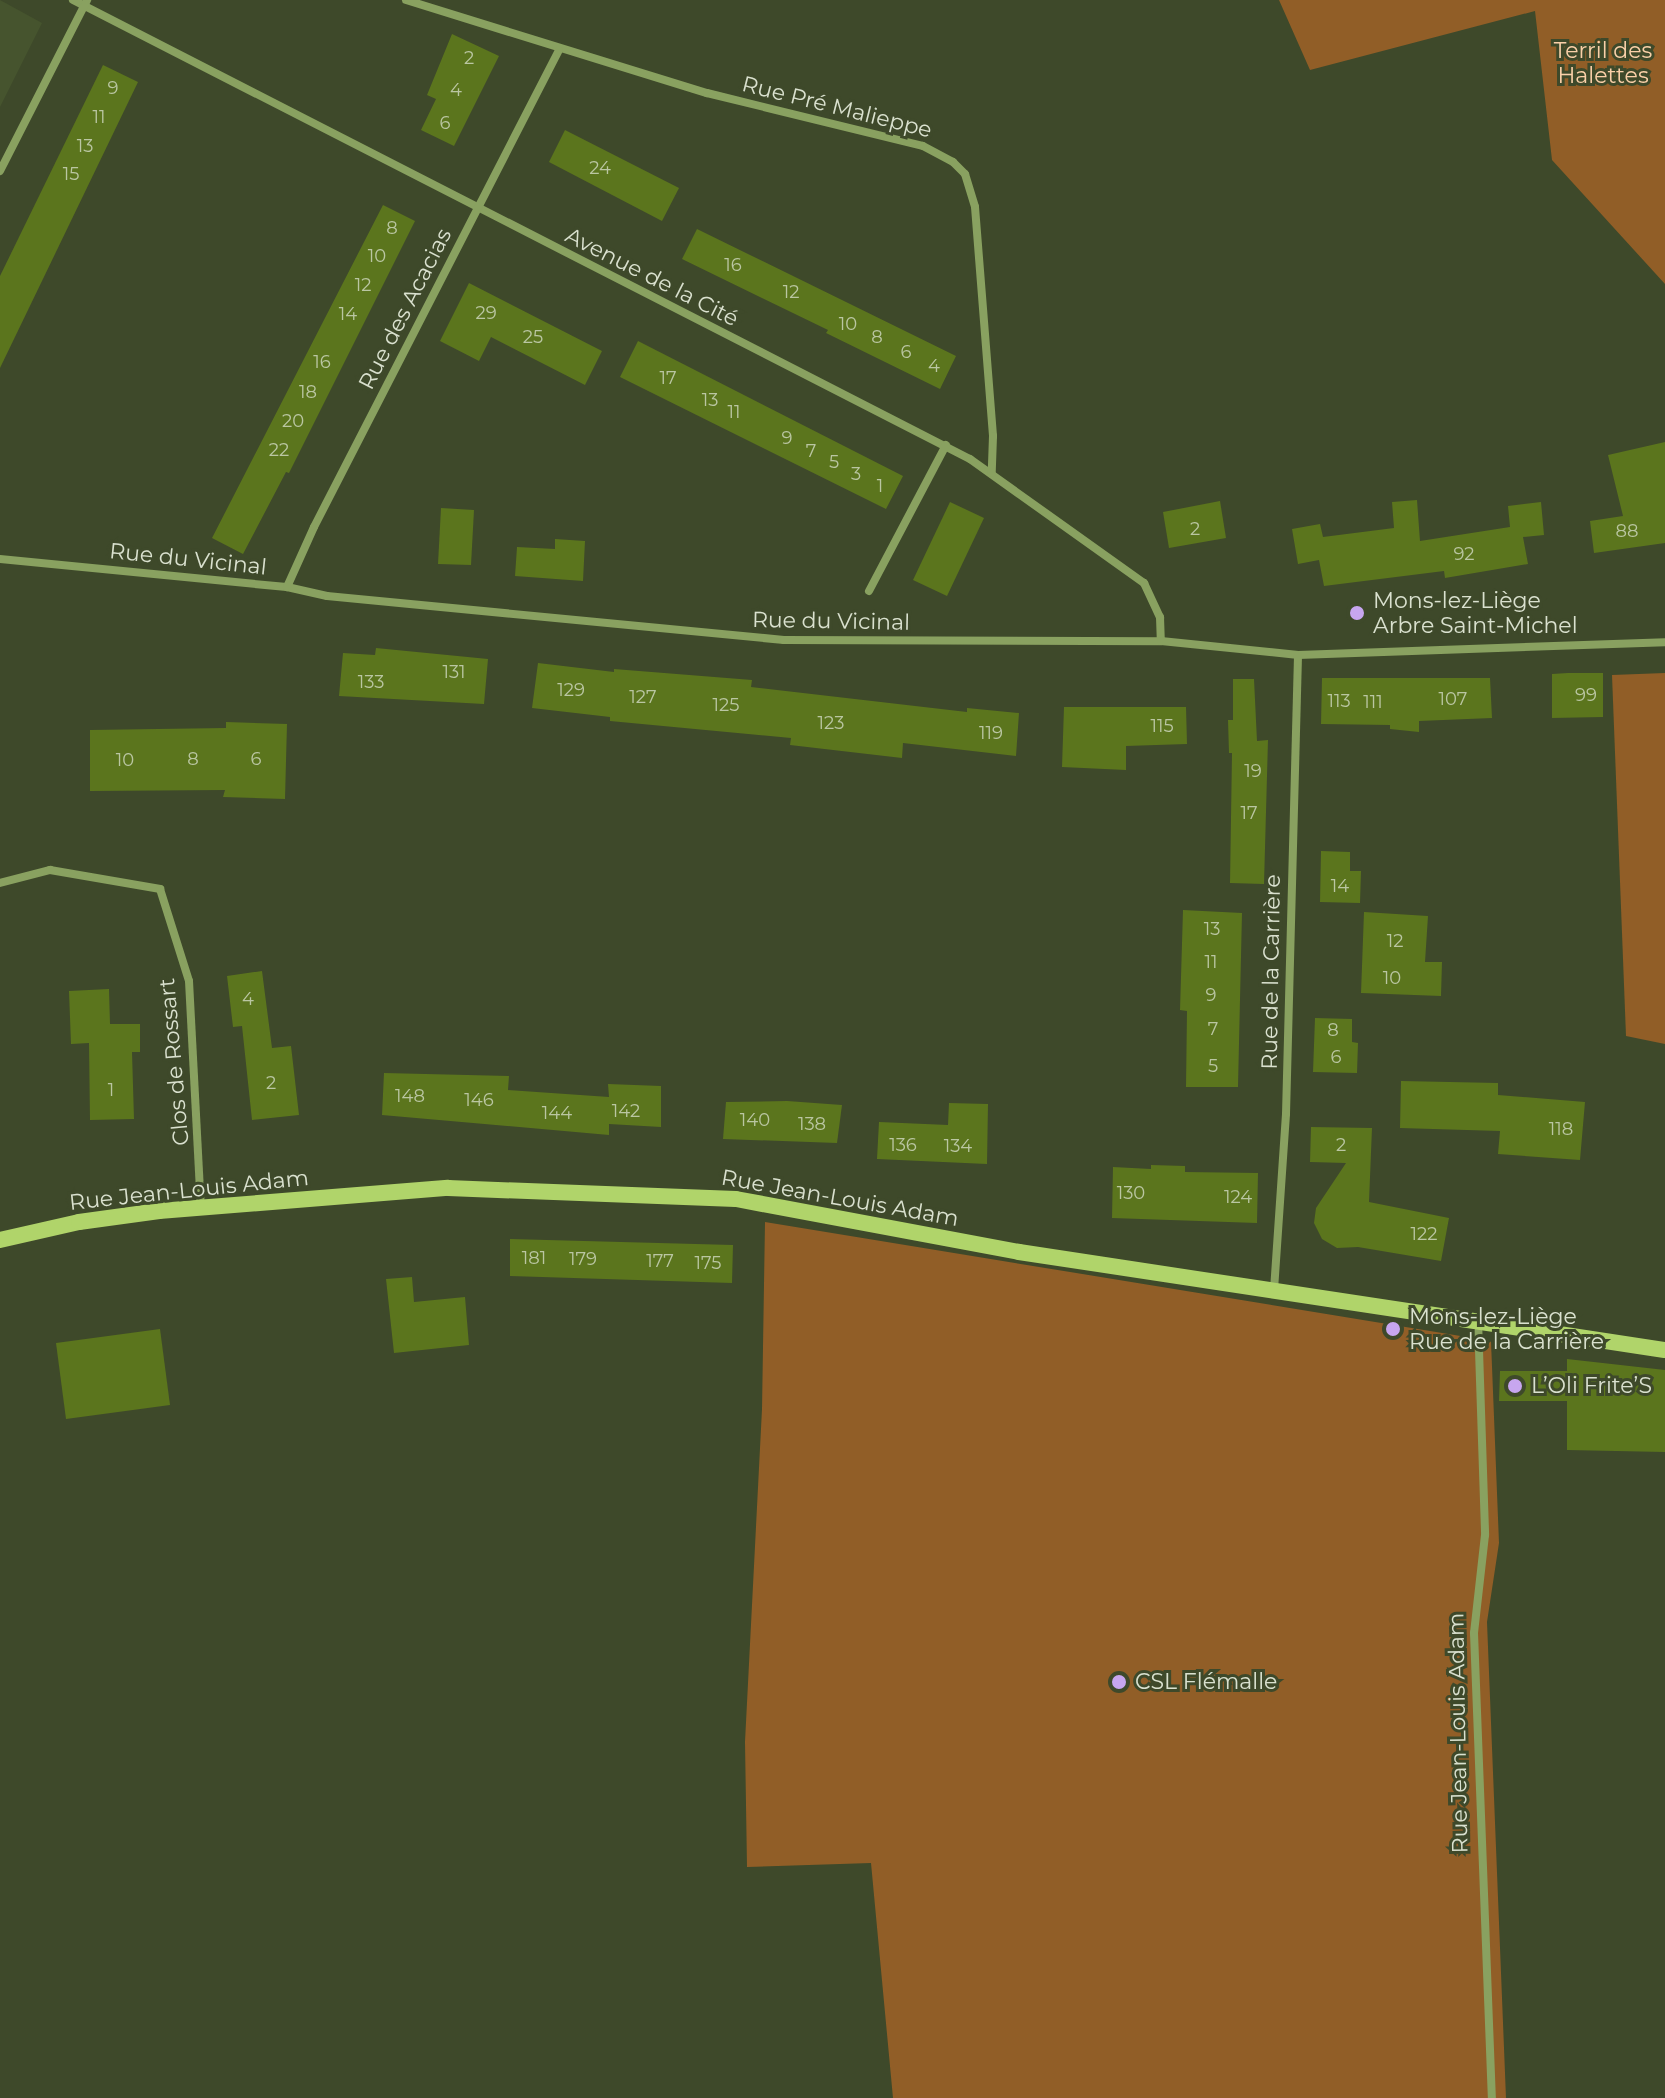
<!DOCTYPE html>
<meta charset="utf-8">
<style>
body{margin:0}
#map{position:relative;width:1665px;height:2098px;overflow:hidden;background:#3e492a;font-family:Montserrat,sans-serif}
div>[style]{position:absolute}
.built>*{inset:0;background:#46542e}
.green>*{inset:0;background:#915e27}
.building>*{inset:0;background:#5b751d}
.street>*{height:8px;margin:-4px;padding:0 4px;transform-origin:4px;border-radius:4px;background:#89a160}
.secondary>*{height:16px;margin:-8px;padding:0 8px;transform-origin:8px;border-radius:8px;background:#b0d46a}
.dots>*{width:22px;height:22px;translate:-50% -50%;box-sizing:border-box;border:4px solid #3e492a;border-radius:50%}
span{translate:-50% -50%;white-space:nowrap;text-align:center;line-height:1.15;-webkit-text-stroke:6px #3e492a;paint-order:stroke}
.number-label{font-size:18px;color:#bac6a2}
.number-label span{-webkit-text-stroke-width:0}
.park-label{font-size:22px;color:#fad0a8}
.street-label{font-size:22px;color:#dae1cf}
.poi-label{font-size:22px;color:#dae1cf}
.left{translate:0 -50%;text-align:left}
</style>
<div id="map">
<div class="built">
<div style="clip-path:polygon(0 0,42px 23px,0 107px)"></div>
</div>
<div class="green">
<div style="clip-path:polygon(1279px 0,1665px 0,1665px 284px,1552px 160px,1535px 11px,1310px 70px)"></div>
<div style="clip-path:polygon(1665px 673px,1665px 1044px,1626px 1036px,1612px 675px)"></div>
<div style="clip-path:polygon(765px 1222px,1491px 1341px,1499px 1543px,1487px 1622px,1506px 2098px,893px 2098px,871px 1863px,747px 1867px,745px 1742px,762px 1409px)"></div>
</div>
<div class="building">
<div style="clip-path:polygon(452px 34px,499px 56px,454px 146px,421px 130px,436px 99px,427px 95px)"></div>
<div style="clip-path:polygon(103px 65px,138px 82px,0 368px,0 276px)"></div>
<div style="clip-path:polygon(565px 130px,679px 188px,662px 221px,549px 162px)"></div>
<div style="clip-path:polygon(383px 205px,415px 221px,289px 473px,286px 472px,243px 554px,212px 538px)"></div>
<div style="clip-path:polygon(697px 229px,956px 356px,940px 389px,826px 333px,828px 330px,682px 259px)"></div>
<div style="clip-path:polygon(469px 283px,602px 351px,585px 385px,491px 337px,479px 361px,440px 341px)"></div>
<div style="clip-path:polygon(638px 341px,903px 476px,886px 509px,620px 377px)"></div>
<div style="clip-path:polygon(1665px 442px,1665px 543px,1594px 553px,1590px 521px,1623px 516px,1608px 455px)"></div>
<div style="clip-path:polygon(1417px 500px,1420px 541px,1510px 527px,1508px 506px,1541px 502px,1544px 535px,1523px 537px,1528px 564px,1445px 578px,1444px 571px,1324px 586px,1319px 560px,1298px 564px,1292px 529px,1320px 524px,1323px 537px,1394px 528px,1392px 502px)"></div>
<div style="clip-path:polygon(1220px 501px,1226px 538px,1169px 548px,1163px 512px)"></div>
<div style="clip-path:polygon(950px 502px,984px 518px,947px 596px,913px 580px)"></div>
<div style="clip-path:polygon(441px 508px,474px 510px,471px 565px,438px 564px)"></div>
<div style="clip-path:polygon(555px 539px,585px 541px,583px 581px,515px 576px,517px 547px,555px 549px)"></div>
<div style="clip-path:polygon(376px 648px,488px 659px,484px 704px,339px 696px,343px 653px,375px 655px)"></div>
<div style="clip-path:polygon(538px 663px,614px 672px,614px 669px,752px 680px,751px 687px,967px 712px,967px 708px,1019px 713px,1016px 756px,903px 743px,902px 758px,790px 745px,791px 738px,610px 721px,610px 717px,532px 708px)"></div>
<div style="clip-path:polygon(1568px 673px,1603px 673px,1603px 717px,1552px 718px,1552px 674px)"></div>
<div style="clip-path:polygon(1322px 678px,1490px 678px,1492px 718px,1419px 721px,1419px 732px,1390px 729px,1390px 725px,1321px 724px)"></div>
<div style="clip-path:polygon(1233px 679px,1254px 679px,1257px 741px,1268px 740px,1264px 884px,1230px 883px,1232px 753px,1229px 753px,1228px 720px,1233px 720px)"></div>
<div style="clip-path:polygon(1064px 707px,1186px 707px,1187px 744px,1126px 746px,1126px 770px,1062px 767px)"></div>
<div style="clip-path:polygon(226px 722px,287px 724px,285px 799px,223px 797px,225px 790px,90px 791px,90px 730px,226px 728px)"></div>
<div style="clip-path:polygon(1321px 851px,1350px 852px,1350px 871px,1361px 871px,1360px 903px,1320px 902px)"></div>
<div style="clip-path:polygon(1183px 910px,1242px 913px,1238px 1087px,1186px 1087px,1187px 1011px,1180px 1010px)"></div>
<div style="clip-path:polygon(1364px 912px,1428px 916px,1425px 962px,1442px 962px,1441px 996px,1361px 993px)"></div>
<div style="clip-path:polygon(262px 971px,272px 1048px,291px 1046px,299px 1115px,252px 1120px,242px 1026px,233px 1027px,227px 976px)"></div>
<div style="clip-path:polygon(109px 989px,110px 1024px,140px 1024px,140px 1052px,132px 1052px,134px 1119px,90px 1120px,89px 1043px,71px 1044px,69px 991px)"></div>
<div style="clip-path:polygon(1315px 1018px,1352px 1019px,1352px 1042px,1358px 1043px,1357px 1073px,1313px 1072px)"></div>
<div style="clip-path:polygon(384px 1073px,509px 1076px,508px 1090px,609px 1097px,608px 1084px,661px 1086px,661px 1127px,609px 1124px,609px 1135px,382px 1115px)"></div>
<div style="clip-path:polygon(1401px 1081px,1498px 1083px,1498px 1095px,1585px 1102px,1580px 1160px,1498px 1154px,1500px 1131px,1400px 1128px)"></div>
<div style="clip-path:polygon(787px 1101px,842px 1105px,837px 1143px,723px 1139px,726px 1102px)"></div>
<div style="clip-path:polygon(949px 1103px,988px 1104px,987px 1164px,877px 1159px,879px 1122px,948px 1125px)"></div>
<div style="clip-path:polygon(1311px 1127px,1372px 1128px,1369px 1202px,1449px 1218px,1441px 1261px,1358px 1247px,1337px 1248px,1322px 1239px,1314px 1223px,1316px 1208px,1346px 1163px,1310px 1162px)"></div>
<div style="clip-path:polygon(1151px 1165px,1185px 1166px,1185px 1172px,1258px 1173px,1257px 1223px,1112px 1218px,1113px 1167px,1151px 1169px)"></div>
<div style="clip-path:polygon(510px 1239px,733px 1245px,732px 1283px,510px 1276px)"></div>
<div style="clip-path:polygon(412px 1277px,414px 1302px,465px 1297px,469px 1345px,394px 1353px,386px 1279px)"></div>
<div style="clip-path:polygon(160px 1329px,170px 1405px,66px 1419px,56px 1343px)"></div>
<div style="clip-path:polygon(1567px 1359px,1665px 1370px,1665px 1452px,1567px 1450px,1567px 1401px,1499px 1401px,1500px 1371px,1567px 1371px)"></div>
</div>
<div class="street">
<div style="left:73px;top:0;width:1008px;rotate:27.1deg"></div>
<div style="left:970px;top:459px;width:214px;rotate:35.5deg"></div>
<div style="left:1144px;top:583px;width:38px;rotate:65deg"></div>
<div style="left:1160px;top:617px;width:24px;rotate:88deg"></div>
<div style="left:406px;top:0;width:315px;rotate:17.2deg"></div>
<div style="left:707px;top:93px;width:222px;rotate:13.8deg"></div>
<div style="left:923px;top:146px;width:34px;rotate:28deg"></div>
<div style="left:953px;top:162px;width:17px;rotate:45deg"></div>
<div style="left:965px;top:174px;width:34px;rotate:73deg"></div>
<div style="left:975px;top:207px;width:230px;rotate:85.5deg"></div>
<div style="left:993px;top:436px;width:37px;rotate:92deg"></div>
<div style="left:0;top:171px;width:192px;rotate:-63deg"></div>
<div style="left:0;top:559px;width:288px;rotate:5.6deg"></div>
<div style="left:287px;top:587px;width:41px;rotate:12.7deg"></div>
<div style="left:327px;top:596px;width:459px;rotate:5.5deg"></div>
<div style="left:784px;top:640px;width:377px;rotate:0.2deg"></div>
<div style="left:1161px;top:641px;width:138px;rotate:5.8deg"></div>
<div style="left:1298px;top:655px;width:367px;rotate:-2deg"></div>
<div style="left:287px;top:587px;width:66px;rotate:-65.8deg"></div>
<div style="left:314px;top:527px;width:536px;rotate:-62.81deg"></div>
<div style="left:869px;top:591px;width:165px;rotate:-62.2deg"></div>
<div style="left:0;top:883px;width:52px;rotate:-14.6deg"></div>
<div style="left:50px;top:870px;width:112px;rotate:9.8deg"></div>
<div style="left:160px;top:889px;width:96px;rotate:72.5deg"></div>
<div style="left:189px;top:981px;width:226px;rotate:87deg"></div>
<div style="left:1274px;top:1290px;width:176px;rotate:-86.1deg"></div>
<div style="left:1286px;top:1114px;width:459px;rotate:-88.5deg"></div>
<div style="left:1478px;top:1320px;width:215px;rotate:88.1deg"></div>
<div style="left:1485px;top:1535px;width:99px;rotate:96.4deg"></div>
<div style="left:1474px;top:1633px;width:465px;rotate:87.8deg"></div>
</div>
<div class="secondary">
<div style="left:0;top:1240px;width:81px;rotate:-12.8deg"></div>
<div style="left:79px;top:1222px;width:81px;rotate:-7.8deg"></div>
<div style="left:159px;top:1211px;width:290px;rotate:-4.6deg"></div>
<div style="left:448px;top:1188px;width:288px;rotate:2.2deg"></div>
<div style="left:736px;top:1199px;width:288px;rotate:10.6deg"></div>
<div style="left:1019px;top:1252px;width:653px;rotate:8.63deg"></div>
</div>
<div class="dots">
<div style="left:1357px;top:613px;background:#c7a6ef"></div>
<div style="left:1393px;top:1329px;background:#c7a6ef"></div>
<div style="left:1515px;top:1386px;background:#c7a6ef"></div>
<div style="left:1119px;top:1682px;background:#c7a6ef"></div>
</div>
<div class="number-label">
<span style="left:469px;top:58px">2</span>
<span style="left:113px;top:88px">9</span>
<span style="left:456px;top:90px">4</span>
<span style="left:99px;top:117px">11</span>
<span style="left:445px;top:123px">6</span>
<span style="left:85px;top:146px">13</span>
<span style="left:600px;top:168px">24</span>
<span style="left:71px;top:174px">15</span>
<span style="left:392px;top:228px">8</span>
<span style="left:377px;top:256px">10</span>
<span style="left:733px;top:265px">16</span>
<span style="left:363px;top:285px">12</span>
<span style="left:791px;top:292px">12</span>
<span style="left:486px;top:313px">29</span>
<span style="left:348px;top:314px">14</span>
<span style="left:848px;top:324px">10</span>
<span style="left:533px;top:337px">25</span>
<span style="left:877px;top:337px">8</span>
<span style="left:906px;top:352px">6</span>
<span style="left:322px;top:362px">16</span>
<span style="left:934px;top:366px">4</span>
<span style="left:668px;top:378px">17</span>
<span style="left:308px;top:392px">18</span>
<span style="left:710px;top:400px">13</span>
<span style="left:734px;top:412px">11</span>
<span style="left:293px;top:421px">20</span>
<span style="left:787px;top:438px">9</span>
<span style="left:279px;top:450px">22</span>
<span style="left:811px;top:451px">7</span>
<span style="left:834px;top:462px">5</span>
<span style="left:856px;top:474px">3</span>
<span style="left:880px;top:486px">1</span>
<span style="left:1195px;top:529px">2</span>
<span style="left:1627px;top:531px">88</span>
<span style="left:1464px;top:554px">92</span>
<span style="left:454px;top:672px">131</span>
<span style="left:371px;top:682px">133</span>
<span style="left:571px;top:690px">129</span>
<span style="left:1586px;top:695px">99</span>
<span style="left:643px;top:697px">127</span>
<span style="left:1453px;top:699px">107</span>
<span style="left:1339px;top:701px">113</span>
<span style="left:1373px;top:702px">111</span>
<span style="left:726px;top:705px">125</span>
<span style="left:831px;top:723px">123</span>
<span style="left:1162px;top:726px">115</span>
<span style="left:991px;top:733px">119</span>
<span style="left:193px;top:759px">8</span>
<span style="left:256px;top:759px">6</span>
<span style="left:125px;top:760px">10</span>
<span style="left:1253px;top:771px">19</span>
<span style="left:1249px;top:813px">17</span>
<span style="left:1340px;top:886px">14</span>
<span style="left:1212px;top:929px">13</span>
<span style="left:1395px;top:941px">12</span>
<span style="left:1211px;top:962px">11</span>
<span style="left:1392px;top:978px">10</span>
<span style="left:1211px;top:995px">9</span>
<span style="left:248px;top:999px">4</span>
<span style="left:1213px;top:1029px">7</span>
<span style="left:1333px;top:1030px">8</span>
<span style="left:1336px;top:1057px">6</span>
<span style="left:1213px;top:1066px">5</span>
<span style="left:271px;top:1083px">2</span>
<span style="left:111px;top:1090px">1</span>
<span style="left:410px;top:1096px">148</span>
<span style="left:479px;top:1100px">146</span>
<span style="left:626px;top:1111px">142</span>
<span style="left:557px;top:1113px">144</span>
<span style="left:755px;top:1120px">140</span>
<span style="left:812px;top:1124px">138</span>
<span style="left:1561px;top:1129px">118</span>
<span style="left:903px;top:1145px">136</span>
<span style="left:1341px;top:1145px">2</span>
<span style="left:958px;top:1146px">134</span>
<span style="left:1131px;top:1193px">130</span>
<span style="left:1238px;top:1197px">124</span>
<span style="left:1424px;top:1234px">122</span>
<span style="left:534px;top:1258px">181</span>
<span style="left:583px;top:1259px">179</span>
<span style="left:660px;top:1261px">177</span>
<span style="left:708px;top:1263px">175</span>
</div>
<div class="park-label">
<span style="left:1603px;top:63px">Terril des<br>Halettes</span>
</div>
<div class="street-label">
<span style="left:837px;top:107px;rotate:14deg">Rue Pré Malieppe</span>
<span style="left:652px;top:277px;rotate:27deg">Avenue de la Cité</span>
<span style="left:405px;top:309px;rotate:-63deg">Rue des Acacias</span>
<span style="left:188px;top:559px;rotate:6deg">Rue du Vicinal</span>
<span style="left:831px;top:621px;rotate:1deg">Rue du Vicinal</span>
<span style="left:1271px;top:972px;rotate:-89deg">Rue de la Carrière</span>
<span style="left:174px;top:1062px;rotate:-95deg">Clos de Rossart</span>
<span style="left:189px;top:1190px;rotate:-6deg">Rue Jean-Louis Adam</span>
<span style="left:840px;top:1198px;rotate:10deg">Rue Jean-Louis Adam</span>
<span style="left:1458px;top:1733px;rotate:-91deg">Rue Jean-Louis Adam</span>
</div>
<div class="poi-label">
<span class="left" style="left:1373px;top:613px">Mons-lez-Liège<br>Arbre Saint-Michel</span>
<span class="left" style="left:1409px;top:1329px">Mons-lez-Liège<br>Rue de la Carrière</span>
<span class="left" style="left:1531px;top:1386px">L’Oli Frite’S</span>
<span class="left" style="left:1135px;top:1682px">CSL Flémalle</span>
</div>
</div>
